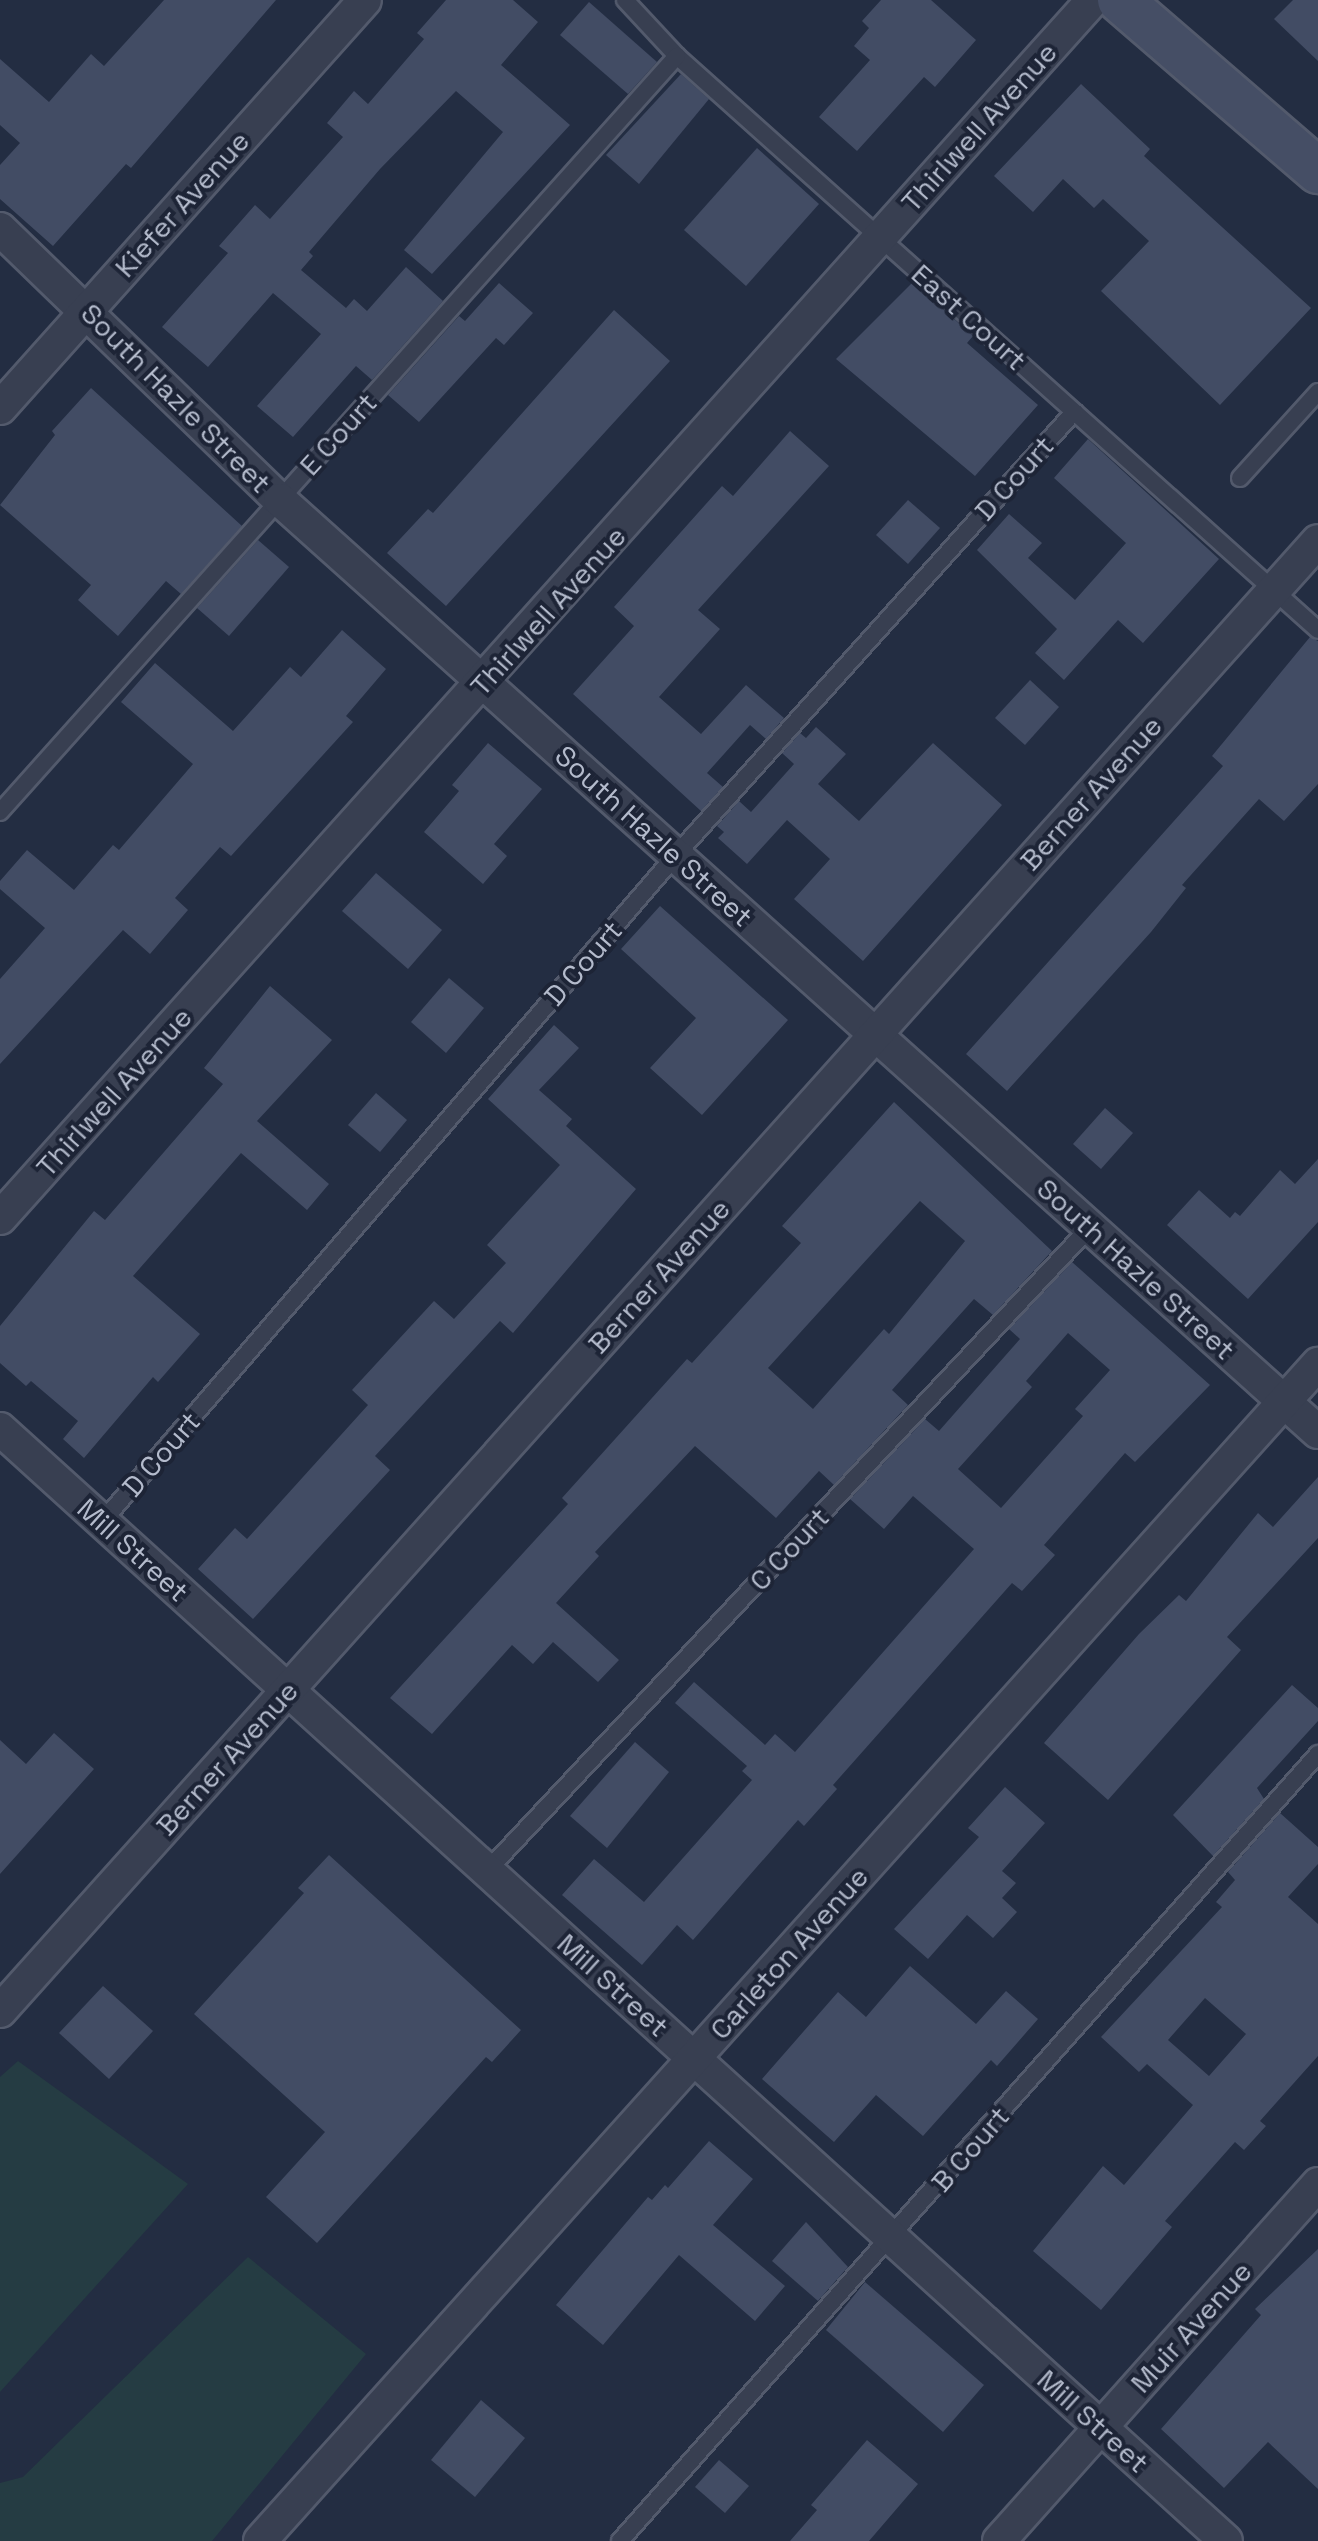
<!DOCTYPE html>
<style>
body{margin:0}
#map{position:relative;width:1318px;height:2541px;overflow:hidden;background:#232d42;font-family:"Space Grotesk",sans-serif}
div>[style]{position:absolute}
.green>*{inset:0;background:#253c43}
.building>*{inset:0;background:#424c64}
.roads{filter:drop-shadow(2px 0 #535a6c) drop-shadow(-2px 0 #535a6c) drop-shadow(0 2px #535a6c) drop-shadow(0 -2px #535a6c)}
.lane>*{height:16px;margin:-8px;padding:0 8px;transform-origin:8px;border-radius:8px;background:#383f51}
.street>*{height:32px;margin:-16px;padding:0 16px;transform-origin:16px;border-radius:16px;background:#383f51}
.secondary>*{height:44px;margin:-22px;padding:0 22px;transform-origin:22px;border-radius:22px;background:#454e65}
span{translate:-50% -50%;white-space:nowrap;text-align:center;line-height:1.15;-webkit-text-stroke:8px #1d2436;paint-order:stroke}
.street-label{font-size:28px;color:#b4bbcc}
</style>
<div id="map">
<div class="green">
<div style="clip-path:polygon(18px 2061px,188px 2184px,0 2392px,0 2077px)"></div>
<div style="clip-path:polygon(248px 2257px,366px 2354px,212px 2541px,0 2541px,0 2483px,23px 2477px)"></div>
</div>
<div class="building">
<div style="clip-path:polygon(164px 0,276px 0,131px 168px,126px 164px,53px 246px,0 199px,0 165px,20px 143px,0 125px,0 59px,49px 102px,91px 54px,104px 66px)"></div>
<div style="clip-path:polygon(446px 0,513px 0,538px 22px,501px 65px,570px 125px,432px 274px,404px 250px,503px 132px,456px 91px,380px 169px,309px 252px,313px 256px,301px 270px,346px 308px,354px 299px,367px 311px,406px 267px,443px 301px,372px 380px,356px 366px,293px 437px,257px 406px,321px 334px,273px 293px,208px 367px,162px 327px,228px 253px,219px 246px,255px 205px,270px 219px,343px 137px,327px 123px,354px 91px,368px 104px,424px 39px,417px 33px)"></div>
<div style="clip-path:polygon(881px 0,931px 0,976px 40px,935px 87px,924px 77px,857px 151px,819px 117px,870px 60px,854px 46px,869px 28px,862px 21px)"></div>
<div style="clip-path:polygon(1293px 0,1318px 0,1318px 61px,1274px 19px)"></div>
<div style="clip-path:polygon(589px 2px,657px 62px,628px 94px,560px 35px)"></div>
<div style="clip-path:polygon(681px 74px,709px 99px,639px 184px,606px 155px)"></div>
<div style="clip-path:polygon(1081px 84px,1150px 149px,1144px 156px,1311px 308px,1220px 405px,1101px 291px,1149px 241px,1103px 199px,1094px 208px,1063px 179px,1033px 212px,994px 176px)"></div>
<div style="clip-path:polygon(757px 148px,819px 204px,746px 286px,684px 230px)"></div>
<div style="clip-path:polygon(913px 282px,973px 336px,967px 343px,1038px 405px,975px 476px,836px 359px)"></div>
<div style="clip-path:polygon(499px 283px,533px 313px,504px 345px,496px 338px,419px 422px,388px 395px,459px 316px,465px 321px)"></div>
<div style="clip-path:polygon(614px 310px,670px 361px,446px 606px,387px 553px,428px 509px,433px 513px)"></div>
<div style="clip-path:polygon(91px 388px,242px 526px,181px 594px,166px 581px,118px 636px,78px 600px,91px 585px,0 505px,55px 435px,52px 431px)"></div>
<div style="clip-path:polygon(790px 431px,829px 466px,698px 610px,720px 629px,659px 697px,701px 734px,746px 685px,784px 718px,766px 739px,750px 725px,707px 773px,723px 787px,701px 811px,573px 694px,634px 626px,614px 607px,722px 486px,733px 496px)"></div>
<div style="clip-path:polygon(1088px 439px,1219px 559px,1143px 643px,1118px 620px,1064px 680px,1035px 653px,1057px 629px,977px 550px,1009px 514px,1042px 543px,1028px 558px,1075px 600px,1126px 543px,1054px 478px)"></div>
<div style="clip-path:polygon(908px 500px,940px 528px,908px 564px,876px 535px)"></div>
<div style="clip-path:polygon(258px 540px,289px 567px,229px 636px,197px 608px)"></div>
<div style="clip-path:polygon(342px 630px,386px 669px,346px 716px,353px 722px,231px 856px,220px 847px,175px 898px,188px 910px,150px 954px,123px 930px,0 1064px,0 979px,45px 928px,0 889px,0 881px,27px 850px,74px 890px,113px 845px,119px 850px,193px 764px,121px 702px,155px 663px,233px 731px,290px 667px,301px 677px)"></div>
<div style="clip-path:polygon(1310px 637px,1318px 641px,1318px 784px,1284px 821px,1259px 799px,1182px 885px,1186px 888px,1151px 932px,1007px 1091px,966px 1054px,1223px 766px,1212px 756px)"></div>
<div style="clip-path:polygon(1030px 680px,1059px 707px,1025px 745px,995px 718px)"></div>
<div style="clip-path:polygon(816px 727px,846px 754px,818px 784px,859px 821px,933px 743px,1002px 805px,863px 961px,794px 899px,830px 859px,787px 820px,747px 864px,718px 838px,724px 832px,717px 826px,739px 801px,751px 812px,794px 764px,782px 753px,800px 733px,806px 738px)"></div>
<div style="clip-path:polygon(488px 743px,542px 789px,494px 844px,507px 856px,483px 884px,424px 832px,459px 791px,452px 785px)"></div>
<div style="clip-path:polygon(376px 873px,442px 930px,408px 969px,342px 911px)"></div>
<div style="clip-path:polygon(660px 906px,788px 1020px,702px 1115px,650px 1068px,696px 1018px,621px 949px)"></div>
<div style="clip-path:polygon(449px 978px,484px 1008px,446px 1053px,411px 1022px)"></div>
<div style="clip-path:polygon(270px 986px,332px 1040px,257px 1121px,329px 1184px,307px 1210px,241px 1153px,133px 1276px,200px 1334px,158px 1382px,153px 1377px,84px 1458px,63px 1439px,78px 1421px,31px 1381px,26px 1386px,0 1363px,0 1326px,94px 1211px,105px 1220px,223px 1084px,204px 1068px)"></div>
<div style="clip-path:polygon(554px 1025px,579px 1048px,539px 1090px,572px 1119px,566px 1126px,636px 1189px,513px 1333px,500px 1321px,375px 1456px,390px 1470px,253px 1619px,198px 1569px,235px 1528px,247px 1539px,368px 1405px,352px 1390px,434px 1301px,454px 1319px,506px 1263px,487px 1245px,560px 1165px,488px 1099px)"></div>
<div style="clip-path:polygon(376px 1093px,407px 1120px,380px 1152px,348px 1125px)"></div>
<div style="clip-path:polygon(evenodd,894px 1102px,1052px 1251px,993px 1315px,974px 1299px,892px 1390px,908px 1405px,834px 1485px,819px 1471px,776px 1518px,695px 1446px,595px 1552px,599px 1556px,556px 1603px,619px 1660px,598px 1682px,553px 1642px,533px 1664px,512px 1645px,432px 1734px,390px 1698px,568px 1504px,562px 1498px,687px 1359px,692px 1363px,801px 1243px,782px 1226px,894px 1102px,920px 1201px,965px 1241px,889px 1334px,884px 1329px,813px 1409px,768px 1368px,920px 1201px)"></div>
<div style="clip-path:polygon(1105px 1108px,1133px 1133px,1101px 1169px,1073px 1144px)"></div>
<div style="clip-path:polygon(1318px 1159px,1318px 1222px,1248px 1299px,1167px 1225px,1199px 1190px,1230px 1218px,1235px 1212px,1240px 1216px,1280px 1170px,1295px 1184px)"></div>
<div style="clip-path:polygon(evenodd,1072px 1262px,1210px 1385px,1135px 1462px,1125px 1453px,1044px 1545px,1055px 1555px,1022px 1591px,1012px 1583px,833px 1785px,837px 1789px,804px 1826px,798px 1820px,693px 1940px,677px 1925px,642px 1965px,562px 1895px,594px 1859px,644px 1902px,752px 1780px,742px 1771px,747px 1766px,675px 1703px,694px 1682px,765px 1745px,775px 1734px,795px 1752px,974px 1549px,913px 1496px,884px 1529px,850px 1499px,925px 1419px,939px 1431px,1020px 1339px,1009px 1329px,1072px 1262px,1068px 1333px,1110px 1370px,1075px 1409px,1083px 1416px,1001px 1508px,958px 1469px,1032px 1387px,1026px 1381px,1068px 1333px)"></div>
<div style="clip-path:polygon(1318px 1477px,1318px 1538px,1227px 1637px,1241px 1650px,1108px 1800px,1044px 1743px,1139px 1634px,1179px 1595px,1186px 1601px,1258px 1513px,1273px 1527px)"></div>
<div style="clip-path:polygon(1292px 1685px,1318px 1708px,1318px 1721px,1257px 1788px,1264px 1799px,1213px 1856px,1173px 1815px)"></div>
<div style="clip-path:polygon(54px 1733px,94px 1769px,0 1874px,0 1740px,26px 1764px)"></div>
<div style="clip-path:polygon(635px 1742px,669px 1772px,607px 1848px,570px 1816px)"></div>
<div style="clip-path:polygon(1005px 1787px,1045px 1823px,1002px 1871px,1016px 1883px,1002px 1898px,1017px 1912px,993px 1938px,967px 1915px,928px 1959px,894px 1929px,979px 1837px,968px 1828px)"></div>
<div style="clip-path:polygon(evenodd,1280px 1813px,1318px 1847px,1318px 1864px,1288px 1897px,1318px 1924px,1318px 2056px,1260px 2121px,1266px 2126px,1244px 2150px,1235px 2142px,1165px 2221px,1172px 2227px,1101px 2310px,1033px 2251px,1103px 2166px,1124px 2185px,1193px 2105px,1147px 2064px,1139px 2072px,1101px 2037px,1222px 1907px,1216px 1902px,1235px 1880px,1228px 1872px,1280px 1813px,1205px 1998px,1246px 2034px,1209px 2076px,1168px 2040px,1205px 1998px)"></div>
<div style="clip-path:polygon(329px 1855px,521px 2030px,492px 2062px,486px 2057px,317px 2243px,266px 2197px,325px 2132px,194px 2014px,304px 1893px,298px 1888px)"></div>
<div style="clip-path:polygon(910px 1966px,976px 2024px,1006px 1991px,1038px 2019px,997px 2066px,991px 2060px,923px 2136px,876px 2095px,834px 2142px,762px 2079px,838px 1992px,866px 2017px)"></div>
<div style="clip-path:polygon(103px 1986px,153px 2031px,109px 2079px,59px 2033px)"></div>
<div style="clip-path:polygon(709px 2141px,753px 2179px,713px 2225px,785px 2286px,755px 2321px,679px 2255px,603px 2345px,556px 2305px,648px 2197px,652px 2200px,665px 2185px,668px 2188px)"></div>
<div style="clip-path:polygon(806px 2222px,848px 2267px,818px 2301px,772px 2261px)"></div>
<div style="clip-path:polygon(1318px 2249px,1318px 2489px,1268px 2442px,1224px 2488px,1161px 2429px,1261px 2315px,1255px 2309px)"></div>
<div style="clip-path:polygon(865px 2282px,984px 2385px,943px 2432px,826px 2330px)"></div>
<div style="clip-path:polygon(481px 2400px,525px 2438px,475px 2497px,431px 2460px)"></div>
<div style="clip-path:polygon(867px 2440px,918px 2484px,869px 2541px,790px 2541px,817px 2510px,811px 2505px)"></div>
<div style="clip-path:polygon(719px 2460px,749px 2486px,725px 2513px,695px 2487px)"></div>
</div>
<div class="roads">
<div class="lane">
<div style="left:625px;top:0;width:76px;rotate:47.1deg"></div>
<div style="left:677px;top:56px;width:860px;rotate:41.84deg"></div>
<div style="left:1240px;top:478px;width:116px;rotate:-47.8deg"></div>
<div style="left:0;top:812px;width:1015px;rotate:-48.16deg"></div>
<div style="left:102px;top:1522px;width:880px;rotate:-49.29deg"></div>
<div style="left:676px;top:855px;width:596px;rotate:-48.06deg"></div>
<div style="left:487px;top:1871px;width:882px;rotate:-46.88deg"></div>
<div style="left:620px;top:2541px;width:1052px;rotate:-48.43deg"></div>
</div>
<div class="street">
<div style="left:0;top:229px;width:390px;rotate:44.1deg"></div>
<div style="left:280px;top:500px;width:1395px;rotate:41.92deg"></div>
<div style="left:0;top:408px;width:547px;rotate:-48.18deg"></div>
<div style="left:0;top:1218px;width:1637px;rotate:-48.1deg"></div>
<div style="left:0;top:1429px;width:1655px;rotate:42.21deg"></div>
<div style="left:0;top:2011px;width:1974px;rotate:-48.12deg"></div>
<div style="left:260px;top:2541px;width:1583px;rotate:-48.05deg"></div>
<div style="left:999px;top:2541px;width:479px;rotate:-48.2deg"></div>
</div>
<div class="secondary">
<div style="left:1120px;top:0;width:262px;rotate:40.8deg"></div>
</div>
</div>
<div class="street-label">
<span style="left:979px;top:127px;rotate:-48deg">Thirlwell Avenue</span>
<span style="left:182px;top:204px;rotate:-48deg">Kiefer Avenue</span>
<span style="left:969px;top:317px;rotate:42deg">East Court</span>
<span style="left:176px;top:398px;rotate:45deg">South Hazle Street</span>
<span style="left:338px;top:434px;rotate:-48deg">E Court</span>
<span style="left:1014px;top:478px;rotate:-48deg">D Court</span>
<span style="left:548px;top:611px;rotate:-48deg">Thirlwell Avenue</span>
<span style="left:1091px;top:793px;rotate:-48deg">Berner Avenue</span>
<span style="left:654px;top:836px;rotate:42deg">South Hazle Street</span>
<span style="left:583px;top:963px;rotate:-49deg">D Court</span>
<span style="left:114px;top:1092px;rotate:-48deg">Thirlwell Avenue</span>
<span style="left:1136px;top:1269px;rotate:42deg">South Hazle Street</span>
<span style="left:659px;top:1276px;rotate:-48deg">Berner Avenue</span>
<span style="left:161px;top:1454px;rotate:-49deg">D Court</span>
<span style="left:789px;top:1549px;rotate:-47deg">C Court</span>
<span style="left:133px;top:1550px;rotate:42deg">Mill Street</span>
<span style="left:227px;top:1758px;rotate:-48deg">Berner Avenue</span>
<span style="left:789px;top:1953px;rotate:-48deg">Carleton Avenue</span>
<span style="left:613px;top:1985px;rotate:42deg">Mill Street</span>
<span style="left:970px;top:2149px;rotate:-49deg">B Court</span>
<span style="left:1191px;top:2327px;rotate:-48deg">Muir Avenue</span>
<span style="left:1093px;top:2421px;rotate:42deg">Mill Street</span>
</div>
</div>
